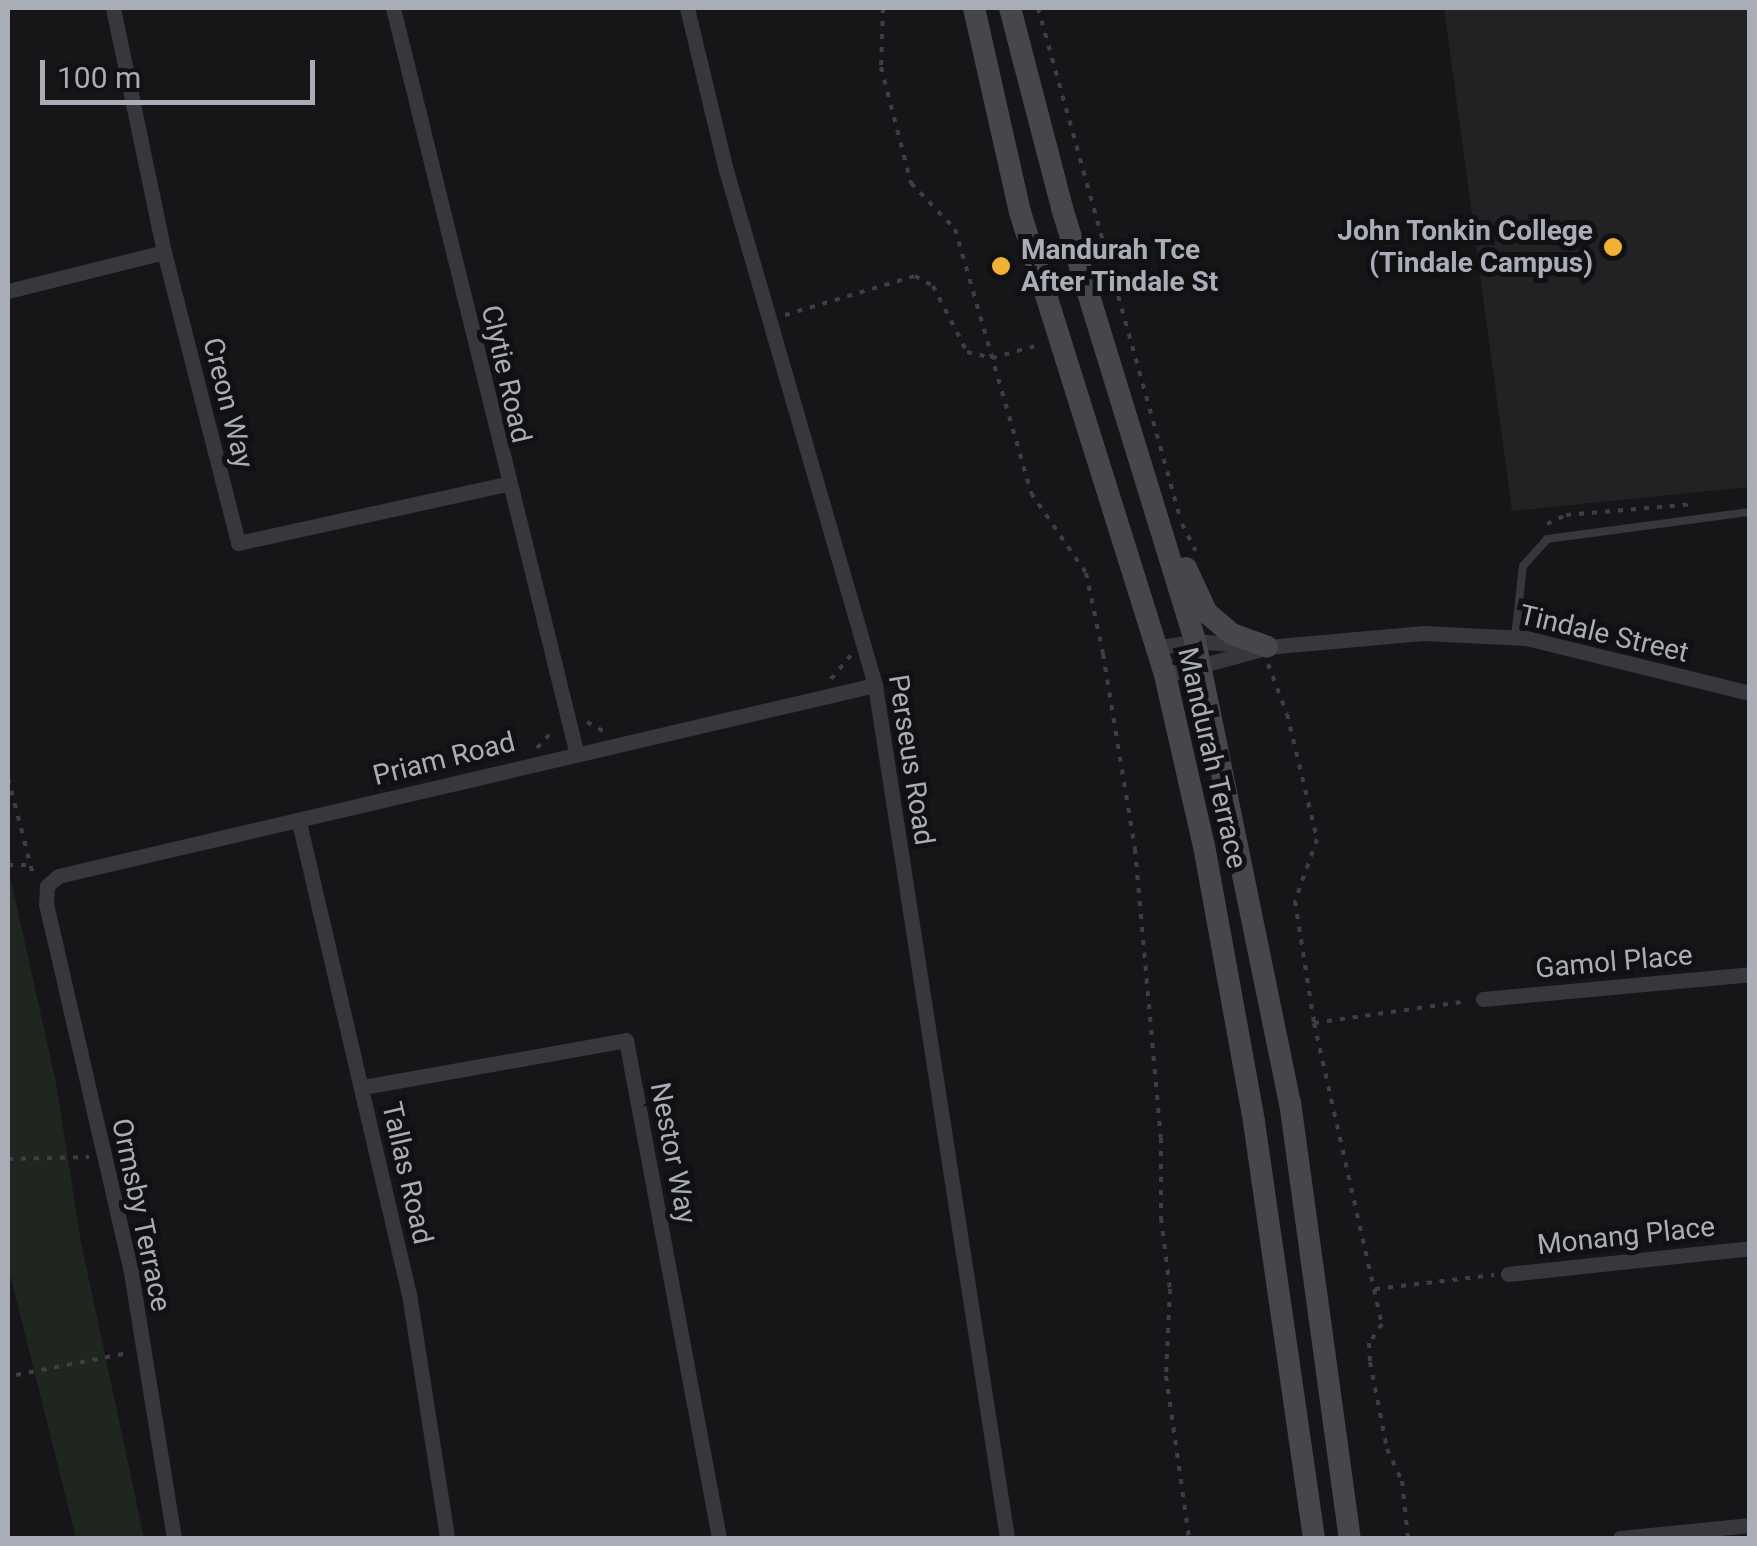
<!DOCTYPE html>
<style>
body{margin:0}
#map{position:relative;width:1757px;height:1546px;overflow:hidden;background:#161618;font-family:Roboto,sans-serif}
div>[style]{position:absolute}
.built>*{inset:0;background:#222225}
.green>*{inset:0;background:#1e261f}
.path>*{height:4px;margin-top:-2px;transform-origin:0;background:repeating-linear-gradient(90deg,#3d3f44 0 5px,transparent 0 13px)}
.service>*{height:8px;margin:-4px;padding:0 4px;transform-origin:4px;border-radius:4px;background:#37383d}
.minor>*{height:15px;margin:-7.5px;padding:0 7.5px;transform-origin:7.5px;border-radius:7.5px;background:#37383d}
.secondary>*{height:22px;margin:-11px;padding:0 11px;transform-origin:11px;border-radius:11px;background:#45474d}
.dots>*{width:28px;height:28px;translate:-50% -50%;box-sizing:border-box;border:5px solid #111113;border-radius:50%}
span{translate:-50% -50%;white-space:nowrap;text-align:center;line-height:1.15;-webkit-text-stroke:10px #111113;paint-order:stroke}
.poi-label{font-size:28px;color:#a8adb8;font-weight:700}
.right{translate:-100% -50%;text-align:right}
.left{translate:0 -50%;text-align:left}
.street-label{font-size:28px;color:#a8adb8}
.frame{position:absolute;inset:0;border:10px solid #a8adb8;pointer-events:none}
.scale{position:absolute;left:40px;top:60px;width:275px;height:45px;box-sizing:border-box;border:5px solid #a8adb8;border-top:0;padding-left:12px;font-size:30px;line-height:35px;white-space:nowrap;color:#a8adb8;-webkit-text-stroke:8px #111113;paint-order:stroke}
</style>
<div id="map">
<div class="built">
<div style="clip-path:polygon(1444px 8px,1749px 8px,1749px 487px,1512px 511px)"></div>
</div>
<div class="green">
<div style="clip-path:polygon(8px 867px,56px 1083px,81px 1242px,144px 1538px,76px 1538px,8px 1266px)"></div>
</div>
<div class="path">
<div style="left:883px;top:8px;width:59px;rotate:91.9deg"></div>
<div style="left:881px;top:67px;width:120px;rotate:75.5deg"></div>
<div style="left:911px;top:183px;width:64px;rotate:46.3deg"></div>
<div style="left:955px;top:229px;width:275px;rotate:73.9deg"></div>
<div style="left:1031px;top:493px;width:97px;rotate:55.5deg"></div>
<div style="left:1086px;top:573px;width:83px;rotate:78.1deg"></div>
<div style="left:1103px;top:654px;width:198px;rotate:80.7deg"></div>
<div style="left:1135px;top:849px;width:290px;rotate:84.9deg"></div>
<div style="left:1161px;top:1138px;width:80px;rotate:90deg"></div>
<div style="left:1161px;top:1218px;width:72px;rotate:82.8deg"></div>
<div style="left:1170px;top:1289px;width:87px;rotate:92.6deg"></div>
<div style="left:1166px;top:1376px;width:164px;rotate:81.9deg"></div>
<div style="left:1038px;top:8px;width:525px;rotate:74.43deg"></div>
<div style="left:785px;top:315px;width:136px;rotate:-16.7deg"></div>
<div style="left:915px;top:276px;width:21px;rotate:29deg"></div>
<div style="left:933px;top:286px;width:74px;rotate:62.7deg"></div>
<div style="left:967px;top:352px;width:26px;rotate:13deg"></div>
<div style="left:992px;top:358px;width:49px;rotate:-15.5deg"></div>
<div style="left:1182px;top:524px;width:30px;rotate:63deg"></div>
<div style="left:1547px;top:524px;width:21px;rotate:-25deg"></div>
<div style="left:1566px;top:515px;width:129px;rotate:-4.9deg"></div>
<div style="left:1268px;top:664px;width:53px;rotate:69.2deg"></div>
<div style="left:1287px;top:714px;width:129px;rotate:76.5deg"></div>
<div style="left:1317px;top:839px;width:66px;rotate:109.5deg"></div>
<div style="left:1295px;top:901px;width:123px;rotate:81.1deg"></div>
<div style="left:1314px;top:1023px;width:309px;rotate:77.3deg"></div>
<div style="left:1382px;top:1324px;width:23px;rotate:124deg"></div>
<div style="left:1369px;top:1343px;width:19px;rotate:87deg"></div>
<div style="left:1370px;top:1362px;width:89px;rotate:78.9deg"></div>
<div style="left:1387px;top:1449px;width:35px;rotate:65deg"></div>
<div style="left:1402px;top:1481px;width:57px;rotate:84deg"></div>
<div style="left:831px;top:679px;width:31px;rotate:-50deg"></div>
<div style="left:587px;top:722px;width:21px;rotate:29deg"></div>
<div style="left:537px;top:748px;width:25px;rotate:-47deg"></div>
<div style="left:8px;top:778px;width:100px;rotate:75.5deg"></div>
<div style="left:8px;top:865px;width:23px"></div>
<div style="left:1314px;top:1023px;width:156px;rotate:-8.1deg"></div>
<div style="left:8px;top:1159px;width:81px;rotate:-1.4deg"></div>
<div style="left:1375px;top:1289px;width:120px;rotate:-6.7deg"></div>
<div style="left:16px;top:1375px;width:114px;rotate:-11.1deg"></div>
</div>
<div class="service">
<div style="left:1515px;top:637px;width:71px;rotate:-83.6deg"></div>
<div style="left:1523px;top:566px;width:36px;rotate:-48deg"></div>
<div style="left:1547px;top:539px;width:205px;rotate:-7.6deg"></div>
</div>
<div class="minor">
<div style="left:113px;top:8px;width:249px;rotate:78.2deg"></div>
<div style="left:164px;top:252px;width:300px;rotate:75.7deg"></div>
<div style="left:238px;top:543px;width:274px;rotate:-12.4deg"></div>
<div style="left:393px;top:8px;width:765px;rotate:76.16deg"></div>
<div style="left:687px;top:8px;width:167px;rotate:76.5deg"></div>
<div style="left:726px;top:170px;width:536px;rotate:73.86deg"></div>
<div style="left:875px;top:685px;width:863px;rotate:81.2deg"></div>
<div style="left:8px;top:291px;width:161px;rotate:-14deg"></div>
<div style="left:1156px;top:648px;width:40px;rotate:-10deg"></div>
<div style="left:1195px;top:641px;width:72px;rotate:4.8deg"></div>
<div style="left:1267px;top:647px;width:157px;rotate:-5.1deg"></div>
<div style="left:1423px;top:633px;width:103px;rotate:2.8deg"></div>
<div style="left:1526px;top:638px;width:231px;rotate:13.8deg"></div>
<div style="left:1165px;top:675px;width:96px;rotate:-15deg"></div>
<div style="left:299px;top:822px;width:485px;rotate:76.9deg"></div>
<div style="left:409px;top:1294px;width:247px;rotate:81.1deg"></div>
<div style="left:1483px;top:999px;width:268px;rotate:-5.3deg"></div>
<div style="left:363px;top:1087px;width:267px;rotate:-10.1deg"></div>
<div style="left:626px;top:1040px;width:507px;rotate:79.42deg"></div>
<div style="left:1508px;top:1274px;width:243px;rotate:-6.1deg"></div>
<div style="left:174px;top:1538px;width:269px;rotate:-99.2deg"></div>
<div style="left:131px;top:1272px;width:377px;rotate:-103deg"></div>
<div style="left:46px;top:905px;width:19px;rotate:-87deg"></div>
<div style="left:47px;top:886px;width:15px;rotate:-42deg"></div>
<div style="left:58px;top:876px;width:839px;rotate:-13.16deg"></div>
<div style="left:1620px;top:1538px;width:131px;rotate:-5.7deg"></div>
</div>
<div class="secondary">
<div style="left:974px;top:8px;width:209px;rotate:77.3deg"></div>
<div style="left:1020px;top:212px;width:485px;rotate:72.6deg"></div>
<div style="left:1165px;top:675px;width:175px;rotate:77.2deg"></div>
<div style="left:1204px;top:846px;width:280px;rotate:79.7deg"></div>
<div style="left:1254px;top:1122px;width:420px;rotate:81.8deg"></div>
<div style="left:1010px;top:8px;width:207px;rotate:75.4deg"></div>
<div style="left:1062px;top:208px;width:453px;rotate:72.9deg"></div>
<div style="left:1195px;top:641px;width:471px;rotate:78.4deg"></div>
<div style="left:1290px;top:1102px;width:440px;rotate:82.2deg"></div>
<div style="left:1186px;top:568px;width:50px;rotate:65deg"></div>
<div style="left:1207px;top:613px;width:33px;rotate:40deg"></div>
<div style="left:1232px;top:634px;width:37px;rotate:20deg"></div>
</div>
<div class="dots">
<div style="left:1613px;top:247px;background:#f2b134"></div>
<div style="left:1001px;top:266px;background:#f2b134"></div>
</div>
<div class="poi-label">
<span class="right" style="left:1593px;top:247px">John Tonkin College<br>(Tindale Campus)</span>
<span class="left" style="left:1021px;top:266px">Mandurah Tce<br>After Tindale St</span>
</div>
<div class="street-label">
<span style="left:506px;top:374px;rotate:77deg">Clytie Road</span>
<span style="left:228px;top:403px;rotate:76deg">Creon Way</span>
<span style="left:1604px;top:634px;rotate:13deg">Tindale Street</span>
<span style="left:1212px;top:758px;rotate:77deg">Mandurah Terrace</span>
<span style="left:444px;top:759px;rotate:-14deg">Priam Road</span>
<span style="left:911px;top:760px;rotate:81deg">Perseus Road</span>
<span style="left:1614px;top:962px;rotate:-5deg">Gamol Place</span>
<span style="left:673px;top:1153px;rotate:79deg">Nestor Way</span>
<span style="left:407px;top:1173px;rotate:77deg">Tallas Road</span>
<span style="left:141px;top:1215px;rotate:78deg">Ormsby Terrace</span>
<span style="left:1626px;top:1236px;rotate:-6deg">Monang Place</span>
</div>
<div class="frame"></div>
<div class="scale">100 m</div>
</div>
